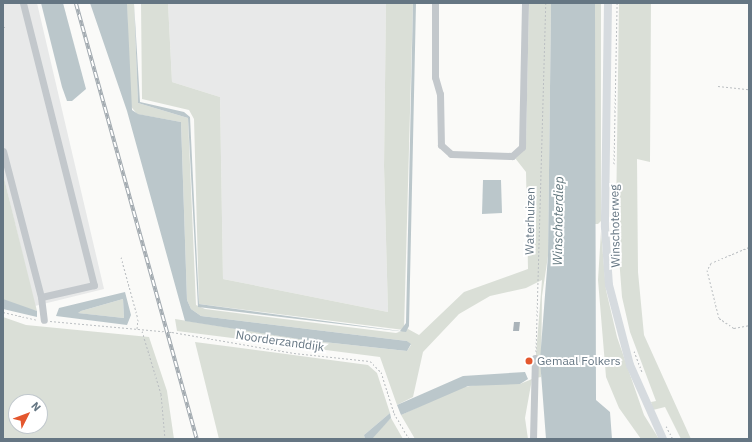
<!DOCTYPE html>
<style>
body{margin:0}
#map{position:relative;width:752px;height:442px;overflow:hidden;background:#fafaf8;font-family:"IBM Plex Sans",sans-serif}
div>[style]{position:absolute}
.built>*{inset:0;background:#e8e9e9}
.green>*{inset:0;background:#dadfd7}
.water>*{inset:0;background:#bbc7cb}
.building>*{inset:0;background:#aab3b9}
.path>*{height:1px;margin-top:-0.5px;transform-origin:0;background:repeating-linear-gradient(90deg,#bbbfc2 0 2px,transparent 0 4px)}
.minor>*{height:7px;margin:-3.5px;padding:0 3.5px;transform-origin:3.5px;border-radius:3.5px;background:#c3c8cc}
.major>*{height:8px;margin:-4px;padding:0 4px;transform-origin:4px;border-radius:4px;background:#d6dbdf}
.rail>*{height:3.5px;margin-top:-1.75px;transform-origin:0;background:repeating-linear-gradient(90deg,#fff 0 6px,#a2aab0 0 12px);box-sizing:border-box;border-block:1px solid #a2aab0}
.dots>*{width:11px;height:11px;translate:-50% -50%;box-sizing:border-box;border:2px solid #fff;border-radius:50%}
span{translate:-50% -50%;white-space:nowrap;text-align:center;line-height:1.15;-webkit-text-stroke:4px #fff;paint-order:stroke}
.street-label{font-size:12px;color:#657683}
.poi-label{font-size:12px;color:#657683}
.left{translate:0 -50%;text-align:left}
.water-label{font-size:13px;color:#60757c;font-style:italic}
.frame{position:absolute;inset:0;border:4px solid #657683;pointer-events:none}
.north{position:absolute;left:8px;top:394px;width:40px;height:40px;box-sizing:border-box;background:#fff;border:1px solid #c1c8cd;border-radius:50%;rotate:48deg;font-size:11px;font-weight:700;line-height:16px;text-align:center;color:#657683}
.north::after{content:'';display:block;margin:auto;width:14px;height:18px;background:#e4572e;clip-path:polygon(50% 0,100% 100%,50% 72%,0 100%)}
</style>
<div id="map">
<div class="built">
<div style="clip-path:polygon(3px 3px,37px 3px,104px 289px,35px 306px,3px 174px)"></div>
<div style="clip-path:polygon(168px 3px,386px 3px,384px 166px,388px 312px,223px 279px,220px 97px,172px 82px)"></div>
</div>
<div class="green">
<div style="clip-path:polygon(127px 3px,134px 3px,138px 103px,188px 118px,196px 305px,205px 309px,396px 333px,408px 329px,419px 335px,464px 292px,528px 269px,526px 172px,515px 158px,526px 143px,529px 3px,551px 3px,548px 256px,542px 296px,541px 377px,536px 378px,536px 354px,542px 280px,526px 288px,490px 296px,459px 314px,423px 352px,413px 397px,397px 405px,380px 357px,177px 331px,175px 319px,305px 340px,407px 351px,411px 345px,407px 341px,201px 316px,191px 309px,187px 300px,181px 122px,137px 114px,129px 104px)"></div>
<div style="clip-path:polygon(141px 3px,168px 3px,172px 82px,220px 97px,223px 279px,388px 312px,384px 166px,386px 3px,413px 3px,404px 330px,199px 304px,194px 119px,189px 110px,142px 99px)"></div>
<div style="clip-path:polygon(595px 3px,601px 3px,601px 221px,598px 224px,593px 224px)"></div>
<div style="clip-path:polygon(619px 3px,651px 3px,650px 162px,637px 159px,638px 272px,644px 335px,691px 439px,681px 439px,665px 407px,653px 410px,651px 402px,656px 401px,630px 332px,622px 297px,616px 218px)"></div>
<div style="clip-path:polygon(3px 174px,37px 311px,3px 303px)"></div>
<div style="clip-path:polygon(601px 231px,606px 290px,617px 337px,644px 415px,659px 439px,641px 439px,619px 408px,606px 377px,598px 280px)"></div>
<div style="clip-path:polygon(123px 299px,124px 318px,77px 313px,81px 311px)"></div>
<div style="clip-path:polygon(evenodd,3px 317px,26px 325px,149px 337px,167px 391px,174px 439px,3px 439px,3px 317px,16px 402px,40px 402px,40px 426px,16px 426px,16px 402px)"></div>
<div style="clip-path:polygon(195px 342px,368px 365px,377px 373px,390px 413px,364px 435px,365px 439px,219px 439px)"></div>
<div style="clip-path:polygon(532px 379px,525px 418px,528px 439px,415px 439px,401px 415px,459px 388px,492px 382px,520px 384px)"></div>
<div style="clip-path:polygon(391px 418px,403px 439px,372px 439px,373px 436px)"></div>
</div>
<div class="water">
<div style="clip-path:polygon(41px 3px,63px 3px,86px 89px,72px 101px,67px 101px,62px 87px)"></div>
<div style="clip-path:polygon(90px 3px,127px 3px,132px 110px,138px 114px,181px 122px,187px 300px,191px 309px,201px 316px,407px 341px,411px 344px,407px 351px,305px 340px,185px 321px,127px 111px)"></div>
<div style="clip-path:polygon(134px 3px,140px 102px,184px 112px,190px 117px,199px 304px,400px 331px,406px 323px,413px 3px,416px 3px,409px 326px,406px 332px,198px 307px,188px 118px,138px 103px)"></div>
<div style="clip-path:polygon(551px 3px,595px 3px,596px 400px,610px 412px,612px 439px,546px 439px,540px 360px,548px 256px)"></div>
<div style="clip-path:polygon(483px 180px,501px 180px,502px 213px,482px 214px)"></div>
<div style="clip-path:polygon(evenodd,125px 292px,131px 315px,127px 325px,56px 316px,59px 308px,125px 292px,123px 299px,124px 318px,78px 313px,81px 311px,123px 299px)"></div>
<div style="clip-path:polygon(3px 299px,37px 311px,37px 317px,3px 309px)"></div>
<div style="clip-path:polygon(525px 372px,528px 379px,520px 384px,468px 386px,401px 415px,397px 405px,463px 376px)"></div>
<div style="clip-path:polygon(390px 413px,391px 418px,372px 439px,365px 439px,364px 435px)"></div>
</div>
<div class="building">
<div style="clip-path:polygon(514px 322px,520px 322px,519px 331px,513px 331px)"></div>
</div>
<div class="path">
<div style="left:3px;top:27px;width:2px"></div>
<div style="left:718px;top:86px;width:31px;rotate:6deg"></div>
<div style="left:614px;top:164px;width:161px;rotate:-88.9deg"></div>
<div style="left:749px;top:247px;width:41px;rotate:157.2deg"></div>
<div style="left:711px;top:263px;width:8px;rotate:120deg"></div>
<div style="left:707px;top:270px;width:49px;rotate:76deg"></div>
<div style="left:719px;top:318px;width:18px;rotate:34deg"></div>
<div style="left:734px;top:328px;width:15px;rotate:-11deg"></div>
<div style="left:121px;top:257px;width:64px;rotate:74.7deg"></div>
<div style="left:138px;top:319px;width:10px;rotate:96deg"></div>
<div style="left:3px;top:312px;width:35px;rotate:13deg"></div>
<div style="left:50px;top:321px;width:122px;rotate:5.2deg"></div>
<div style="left:172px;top:332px;width:124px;rotate:9.8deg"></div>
<div style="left:294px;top:353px;width:76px;rotate:6deg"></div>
<div style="left:370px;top:361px;width:16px;rotate:45deg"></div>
<div style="left:381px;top:372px;width:43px;rotate:72.4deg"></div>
<div style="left:394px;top:413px;width:30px;rotate:60deg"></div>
<div style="left:142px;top:331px;width:66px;rotate:73.2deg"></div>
<div style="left:161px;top:394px;width:45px;rotate:84.9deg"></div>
<div style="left:634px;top:351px;width:22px;rotate:69deg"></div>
<div style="left:536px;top:352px;width:349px;rotate:-88.4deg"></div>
<div style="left:666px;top:426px;width:15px;rotate:62deg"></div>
</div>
<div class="minor">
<div style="left:23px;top:3px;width:291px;rotate:75.9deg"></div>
<div style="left:94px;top:285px;width:54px;rotate:167.2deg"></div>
<div style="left:435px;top:3px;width:74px;rotate:90deg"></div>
<div style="left:435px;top:77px;width:18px;rotate:74deg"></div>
<div style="left:440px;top:94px;width:51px;rotate:88.9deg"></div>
<div style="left:441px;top:145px;width:13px;rotate:42deg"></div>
<div style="left:451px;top:154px;width:61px;rotate:1.9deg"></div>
<div style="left:512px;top:156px;width:13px;rotate:-42deg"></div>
<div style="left:522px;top:147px;width:144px;rotate:-88.8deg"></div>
<div style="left:3px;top:151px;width:151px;rotate:75.4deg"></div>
<div style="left:41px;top:297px;width:23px;rotate:83deg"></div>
<div style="left:533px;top:439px;width:81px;rotate:-88.6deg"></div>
</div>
<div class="major">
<div style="left:608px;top:3px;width:224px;rotate:90.8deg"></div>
<div style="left:605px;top:227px;width:58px;rotate:86.1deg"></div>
<div style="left:609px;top:285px;width:83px;rotate:75.3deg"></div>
<div style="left:630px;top:365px;width:81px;rotate:66deg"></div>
</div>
<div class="rail">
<div style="left:76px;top:3px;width:452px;rotate:74.5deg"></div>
</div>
<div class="dots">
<div style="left:529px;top:361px;background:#e4572e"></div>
</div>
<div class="street-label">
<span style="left:530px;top:221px;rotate:-89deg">Waterhuizen</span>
<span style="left:615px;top:226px;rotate:-91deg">Winschoterweg</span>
<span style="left:280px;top:341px;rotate:8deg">Noorderzanddijk</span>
</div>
<div class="poi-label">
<span class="left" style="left:537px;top:361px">Gemaal Folkers</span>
</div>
<div class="water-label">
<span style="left:559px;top:221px;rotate:-89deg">Winschoterdiep</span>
</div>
<div class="frame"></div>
<div class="north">N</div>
</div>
